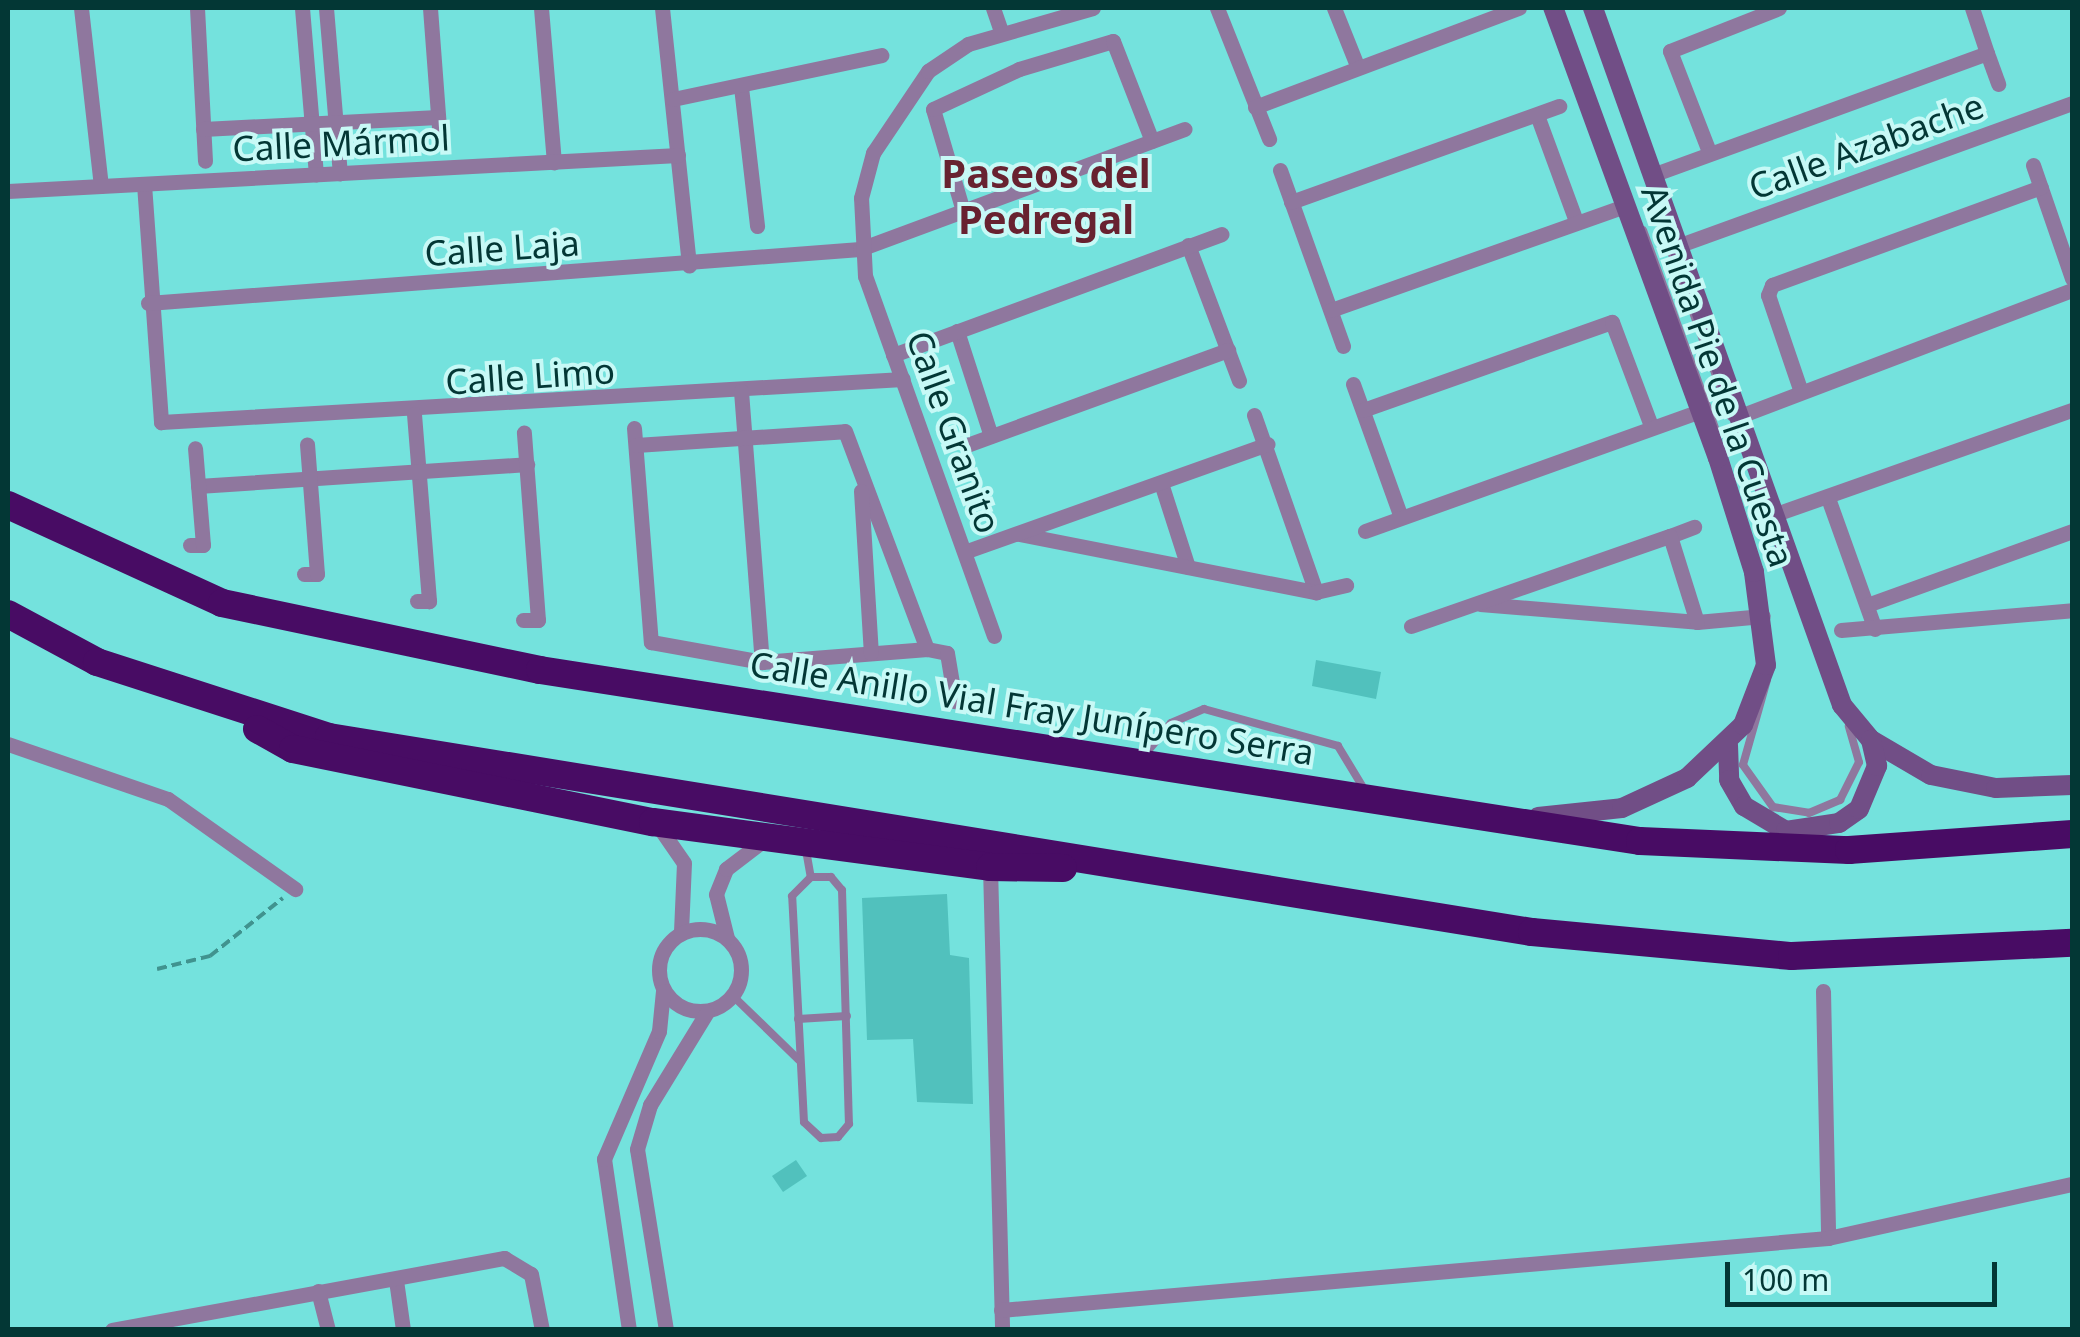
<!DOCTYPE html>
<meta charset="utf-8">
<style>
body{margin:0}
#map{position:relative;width:2080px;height:1337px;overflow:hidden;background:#74e2dd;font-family:"Noto Sans",sans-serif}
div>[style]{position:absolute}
.building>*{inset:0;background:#51c1bd}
.path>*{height:4px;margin-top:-2px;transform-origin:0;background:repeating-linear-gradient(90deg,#40938f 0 10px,transparent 0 15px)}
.lane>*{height:8px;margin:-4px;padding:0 4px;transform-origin:4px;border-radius:4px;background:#8f779e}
.street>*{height:15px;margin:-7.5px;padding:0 7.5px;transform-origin:7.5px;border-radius:7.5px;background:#8f779e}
.street>.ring{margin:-7.5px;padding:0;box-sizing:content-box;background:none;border:15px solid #8f779e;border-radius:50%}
.secondary>*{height:20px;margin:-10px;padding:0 10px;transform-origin:10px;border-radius:10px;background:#714e86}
.highway>*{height:28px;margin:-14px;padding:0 14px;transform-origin:14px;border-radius:14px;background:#480c64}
span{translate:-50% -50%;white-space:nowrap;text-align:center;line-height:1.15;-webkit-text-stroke:8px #c7f9f6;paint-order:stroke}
.street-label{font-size:35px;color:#033735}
.quarter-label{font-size:40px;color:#682230;font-weight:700}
.frame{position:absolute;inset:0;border:10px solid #033735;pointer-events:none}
.scale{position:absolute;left:1725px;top:1262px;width:272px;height:45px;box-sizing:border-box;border:5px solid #033735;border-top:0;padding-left:12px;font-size:30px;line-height:35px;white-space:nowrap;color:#033735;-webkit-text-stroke:8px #c7f9f6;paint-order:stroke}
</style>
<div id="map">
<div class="building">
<div style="clip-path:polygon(1316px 660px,1381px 672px,1376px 699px,1312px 686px)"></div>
<div style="clip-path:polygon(947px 894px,950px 955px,969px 958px,973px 1104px,917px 1102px,913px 1039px,867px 1040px,862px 898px)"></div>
<div style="clip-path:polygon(796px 1160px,807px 1176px,783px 1192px,772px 1176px)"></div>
</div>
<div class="path">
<div style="left:157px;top:969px;width:55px;rotate:-13.8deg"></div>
<div style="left:210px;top:956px;width:93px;rotate:-38.5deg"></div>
</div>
<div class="lane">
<div style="left:1661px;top:224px;width:205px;rotate:70.1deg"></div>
<div style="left:1643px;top:230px;width:214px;rotate:70deg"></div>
<div style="left:1767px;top:680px;width:88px;rotate:105.8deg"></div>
<div style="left:1743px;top:765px;width:52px;rotate:54.5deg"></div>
<div style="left:1773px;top:807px;width:36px;rotate:9deg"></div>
<div style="left:1809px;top:813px;width:34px;rotate:-23deg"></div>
<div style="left:1840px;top:800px;width:42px;rotate:-63.4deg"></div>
<div style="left:1859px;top:762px;width:37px;rotate:-106deg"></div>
<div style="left:1142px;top:758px;width:45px;rotate:-50.4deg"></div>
<div style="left:1171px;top:723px;width:36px;rotate:-23deg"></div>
<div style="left:1204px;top:709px;width:139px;rotate:15.4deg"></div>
<div style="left:1338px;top:746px;width:50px;rotate:58.8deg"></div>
<div style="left:806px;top:850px;width:27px;rotate:80deg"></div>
<div style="left:811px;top:877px;width:20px"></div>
<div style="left:831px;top:877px;width:17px;rotate:50deg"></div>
<div style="left:842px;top:890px;width:234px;rotate:88.3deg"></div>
<div style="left:849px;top:1124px;width:17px;rotate:130deg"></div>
<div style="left:838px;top:1137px;width:17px;rotate:177deg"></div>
<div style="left:821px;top:1138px;width:23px;rotate:-137deg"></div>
<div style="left:804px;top:1122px;width:226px;rotate:-93deg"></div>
<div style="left:792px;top:896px;width:27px;rotate:-45deg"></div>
<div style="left:733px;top:996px;width:92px;rotate:44.1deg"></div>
<div style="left:798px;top:1019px;width:49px;rotate:-3.5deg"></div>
</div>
<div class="street">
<div style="left:81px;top:8px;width:179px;rotate:83.6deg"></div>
<div style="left:197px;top:8px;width:153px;rotate:87deg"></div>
<div style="left:302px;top:8px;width:167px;rotate:85.2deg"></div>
<div style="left:326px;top:8px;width:166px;rotate:85.2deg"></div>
<div style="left:430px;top:8px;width:134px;rotate:85.7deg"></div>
<div style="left:541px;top:8px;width:155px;rotate:85.2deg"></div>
<div style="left:662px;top:8px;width:259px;rotate:84deg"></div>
<div style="left:993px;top:8px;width:24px;rotate:71deg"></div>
<div style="left:1217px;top:8px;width:141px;rotate:68.3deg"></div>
<div style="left:1334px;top:8px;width:59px;rotate:68.2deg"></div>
<div style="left:1987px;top:53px;width:33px;rotate:70deg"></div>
<div style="left:741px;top:87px;width:140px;rotate:83.4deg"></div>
<div style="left:673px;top:99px;width:213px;rotate:-11.9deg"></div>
<div style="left:1255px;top:107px;width:282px;rotate:-20.6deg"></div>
<div style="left:1537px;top:115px;width:113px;rotate:69.8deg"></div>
<div style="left:203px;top:129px;width:235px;rotate:-2.9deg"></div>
<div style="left:1708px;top:149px;width:105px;rotate:-111.2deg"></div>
<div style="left:1670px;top:51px;width:117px;rotate:-21.5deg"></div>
<div style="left:2033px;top:165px;width:120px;rotate:71deg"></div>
<div style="left:1280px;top:170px;width:187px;rotate:70.3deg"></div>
<div style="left:1655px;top:174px;width:353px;rotate:-20deg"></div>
<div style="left:1987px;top:53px;width:47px;rotate:-108.4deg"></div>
<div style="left:144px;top:184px;width:239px;rotate:85.9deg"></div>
<div style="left:161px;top:422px;width:743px;rotate:-3.32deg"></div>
<div style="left:8px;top:191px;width:671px;rotate:-3.08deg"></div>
<div style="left:1291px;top:202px;width:285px;rotate:-19.7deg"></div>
<div style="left:963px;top:211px;width:106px;rotate:-106.4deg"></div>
<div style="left:933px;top:109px;width:95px;rotate:-24.9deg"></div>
<div style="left:1019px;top:69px;width:98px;rotate:-16.6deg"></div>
<div style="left:1113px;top:41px;width:107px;rotate:68.7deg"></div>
<div style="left:1188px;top:245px;width:145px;rotate:69.4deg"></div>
<div style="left:1680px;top:245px;width:417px;rotate:-19.9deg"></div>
<div style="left:148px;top:303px;width:714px;rotate:-4.34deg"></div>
<div style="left:860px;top:249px;width:346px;rotate:-20.3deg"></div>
<div style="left:1331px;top:310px;width:312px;rotate:-19.5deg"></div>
<div style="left:957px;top:331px;width:110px;rotate:72.1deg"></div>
<div style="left:893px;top:355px;width:350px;rotate:-20.2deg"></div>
<div style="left:1353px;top:384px;width:141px;rotate:70.2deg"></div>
<div style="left:1800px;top:389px;width:99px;rotate:-108.8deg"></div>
<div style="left:1768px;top:295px;width:11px;rotate:-68deg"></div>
<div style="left:1772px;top:285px;width:286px;rotate:-20deg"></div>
<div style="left:741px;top:391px;width:272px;rotate:85.6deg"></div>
<div style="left:1363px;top:410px;width:264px;rotate:-19.5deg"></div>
<div style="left:1612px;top:322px;width:111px;rotate:69.4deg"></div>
<div style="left:414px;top:414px;width:188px;rotate:85.4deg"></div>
<div style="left:429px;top:601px;width:12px;rotate:180deg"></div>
<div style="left:1254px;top:415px;width:188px;rotate:70.7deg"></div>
<div style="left:1740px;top:416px;width:355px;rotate:-20.8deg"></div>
<div style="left:634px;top:428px;width:215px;rotate:85.5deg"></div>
<div style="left:651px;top:642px;width:113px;rotate:10.2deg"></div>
<div style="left:762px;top:662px;width:166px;rotate:-4.5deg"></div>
<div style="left:927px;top:649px;width:20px;rotate:11deg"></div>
<div style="left:947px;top:653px;width:49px;rotate:80.5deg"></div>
<div style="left:636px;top:445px;width:209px;rotate:-3.8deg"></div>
<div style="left:845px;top:431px;width:233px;rotate:69.4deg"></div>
<div style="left:967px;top:445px;width:278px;rotate:-20deg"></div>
<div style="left:1161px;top:483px;width:88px;rotate:72.2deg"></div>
<div style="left:198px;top:486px;width:330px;rotate:-3.8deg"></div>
<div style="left:861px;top:491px;width:162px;rotate:86.5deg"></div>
<div style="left:1828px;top:498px;width:139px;rotate:70.3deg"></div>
<div style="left:1776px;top:514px;width:314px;rotate:-19.4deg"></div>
<div style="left:1365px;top:531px;width:357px;rotate:-19.7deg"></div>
<div style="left:1019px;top:534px;width:303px;rotate:11.1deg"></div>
<div style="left:1316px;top:592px;width:31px;rotate:-13deg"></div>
<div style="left:1670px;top:536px;width:26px;rotate:-21deg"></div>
<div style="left:190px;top:545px;width:13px"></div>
<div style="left:203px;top:545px;width:97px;rotate:-94.7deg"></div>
<div style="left:967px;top:551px;width:319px;rotate:-19.6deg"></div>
<div style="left:304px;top:574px;width:13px"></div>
<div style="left:317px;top:574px;width:130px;rotate:-94.4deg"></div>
<div style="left:1480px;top:604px;width:218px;rotate:4.7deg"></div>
<div style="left:1697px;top:622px;width:66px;rotate:-5.2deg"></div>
<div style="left:1867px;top:605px;width:218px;rotate:-19.8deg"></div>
<div style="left:523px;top:620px;width:15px"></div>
<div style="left:538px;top:620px;width:188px;rotate:-94.3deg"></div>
<div style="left:1411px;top:626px;width:274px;rotate:-19.2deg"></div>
<div style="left:1670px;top:536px;width:90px;rotate:72.6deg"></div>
<div style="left:1841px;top:630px;width:232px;rotate:-4.9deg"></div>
<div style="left:994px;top:636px;width:382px;rotate:-109.7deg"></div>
<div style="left:865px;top:276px;width:78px;rotate:-92.9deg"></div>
<div style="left:861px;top:198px;width:47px;rotate:-75.1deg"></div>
<div style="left:873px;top:153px;width:99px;rotate:-56.1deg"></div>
<div style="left:928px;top:71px;width:48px;rotate:-34deg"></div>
<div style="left:968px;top:44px;width:130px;rotate:-16.1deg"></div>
<div style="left:8px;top:744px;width:169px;rotate:19deg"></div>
<div style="left:168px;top:799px;width:156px;rotate:35.3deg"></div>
<div style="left:657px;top:824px;width:47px;rotate:55.3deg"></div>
<div style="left:684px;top:863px;width:70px;rotate:92.5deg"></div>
<div style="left:990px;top:867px;width:463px;rotate:88.5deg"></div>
<div class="ring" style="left:659px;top:929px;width:67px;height:67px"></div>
<div style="left:727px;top:938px;width:45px;rotate:-104deg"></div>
<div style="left:716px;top:894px;width:27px;rotate:-68deg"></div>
<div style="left:726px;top:869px;width:48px;rotate:-37.3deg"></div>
<div style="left:1823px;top:991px;width:247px;rotate:88.8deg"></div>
<div style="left:396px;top:1280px;width:50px;rotate:82deg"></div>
<div style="left:318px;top:1291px;width:40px;rotate:75.6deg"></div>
<div style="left:1001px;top:1310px;width:830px;rotate:-4.98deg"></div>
<div style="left:1828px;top:1238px;width:250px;rotate:-12.5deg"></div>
<div style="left:112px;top:1330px;width:399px;rotate:-10.4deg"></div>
<div style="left:504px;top:1258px;width:31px;rotate:31deg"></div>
<div style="left:531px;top:1274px;width:57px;rotate:78.9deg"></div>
<div style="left:629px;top:1330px;width:173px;rotate:-98.3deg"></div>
<div style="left:604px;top:1159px;width:139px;rotate:-66.7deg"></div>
<div style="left:659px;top:1031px;width:40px;rotate:-84.3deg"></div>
<div style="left:666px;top:1330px;width:183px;rotate:-99.1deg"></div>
<div style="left:637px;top:1149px;width:46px;rotate:-73.5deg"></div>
<div style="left:650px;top:1105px;width:109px;rotate:-58.5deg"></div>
</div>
<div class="secondary">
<div style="left:1593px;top:8px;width:740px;rotate:70.34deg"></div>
<div style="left:1842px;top:705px;width:45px;rotate:50.4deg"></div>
<div style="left:1871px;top:740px;width:69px;rotate:30.3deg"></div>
<div style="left:1931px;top:775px;width:66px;rotate:11.3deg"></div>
<div style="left:1996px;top:788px;width:76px;rotate:-2.3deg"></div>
<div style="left:1728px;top:745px;width:35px;rotate:88deg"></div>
<div style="left:1729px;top:780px;width:30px;rotate:60deg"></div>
<div style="left:1744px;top:806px;width:49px;rotate:30.8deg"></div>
<div style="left:1786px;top:831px;width:54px;rotate:-8.6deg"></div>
<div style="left:1839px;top:823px;width:24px;rotate:-35deg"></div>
<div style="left:1859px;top:809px;width:47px;rotate:-67.3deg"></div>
<div style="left:1877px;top:766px;width:27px;rotate:-103deg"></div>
<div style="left:1538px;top:817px;width:84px;rotate:-6.1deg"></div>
<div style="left:1622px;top:808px;width:72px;rotate:-24.8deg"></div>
<div style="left:1687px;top:778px;width:77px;rotate:-43.4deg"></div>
<div style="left:1743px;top:725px;width:64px;rotate:-69deg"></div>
<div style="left:1766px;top:665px;width:94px;rotate:-97.4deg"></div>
<div style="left:1754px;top:572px;width:120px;rotate:-107.5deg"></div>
<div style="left:1718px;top:458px;width:479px;rotate:-110.1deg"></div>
</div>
<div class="highway">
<div style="left:8px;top:505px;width:235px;rotate:24.6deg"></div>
<div style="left:222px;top:603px;width:325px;rotate:11.9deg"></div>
<div style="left:540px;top:670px;width:1113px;rotate:8.84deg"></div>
<div style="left:1640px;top:841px;width:209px;rotate:2.5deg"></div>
<div style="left:1849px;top:850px;width:224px;rotate:-4.1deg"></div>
<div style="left:8px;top:614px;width:101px;rotate:28.3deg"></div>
<div style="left:97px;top:662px;width:244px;rotate:17.9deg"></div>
<div style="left:329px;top:737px;width:1219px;rotate:9.21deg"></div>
<div style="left:1532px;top:932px;width:261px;rotate:5.3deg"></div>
<div style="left:1792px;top:956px;width:280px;rotate:-2.7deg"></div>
<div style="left:257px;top:729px;width:41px;rotate:29.1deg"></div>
<div style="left:293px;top:749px;width:367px;rotate:11.5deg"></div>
<div style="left:653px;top:822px;width:340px;rotate:7.6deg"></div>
<div style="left:990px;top:867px;width:73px;rotate:0.8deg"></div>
</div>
<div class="street-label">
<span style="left:341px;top:143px;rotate:-3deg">Calle Mármol</span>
<span style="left:1866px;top:146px;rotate:-20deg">Calle Azabache</span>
<span style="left:502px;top:248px;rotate:-4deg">Calle Laja</span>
<span style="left:530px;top:376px;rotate:-4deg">Calle Limo</span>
<span style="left:1718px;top:376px;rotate:71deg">Avenida Pie de la Cuesta</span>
<span style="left:954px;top:432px;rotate:70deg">Calle Granito</span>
<span style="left:1032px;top:708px;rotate:9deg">Calle Anillo Vial Fray Junípero Serra</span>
</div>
<div class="quarter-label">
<span style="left:1046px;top:196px">Paseos del<br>Pedregal</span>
</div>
<div class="frame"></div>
<div class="scale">100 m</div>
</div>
